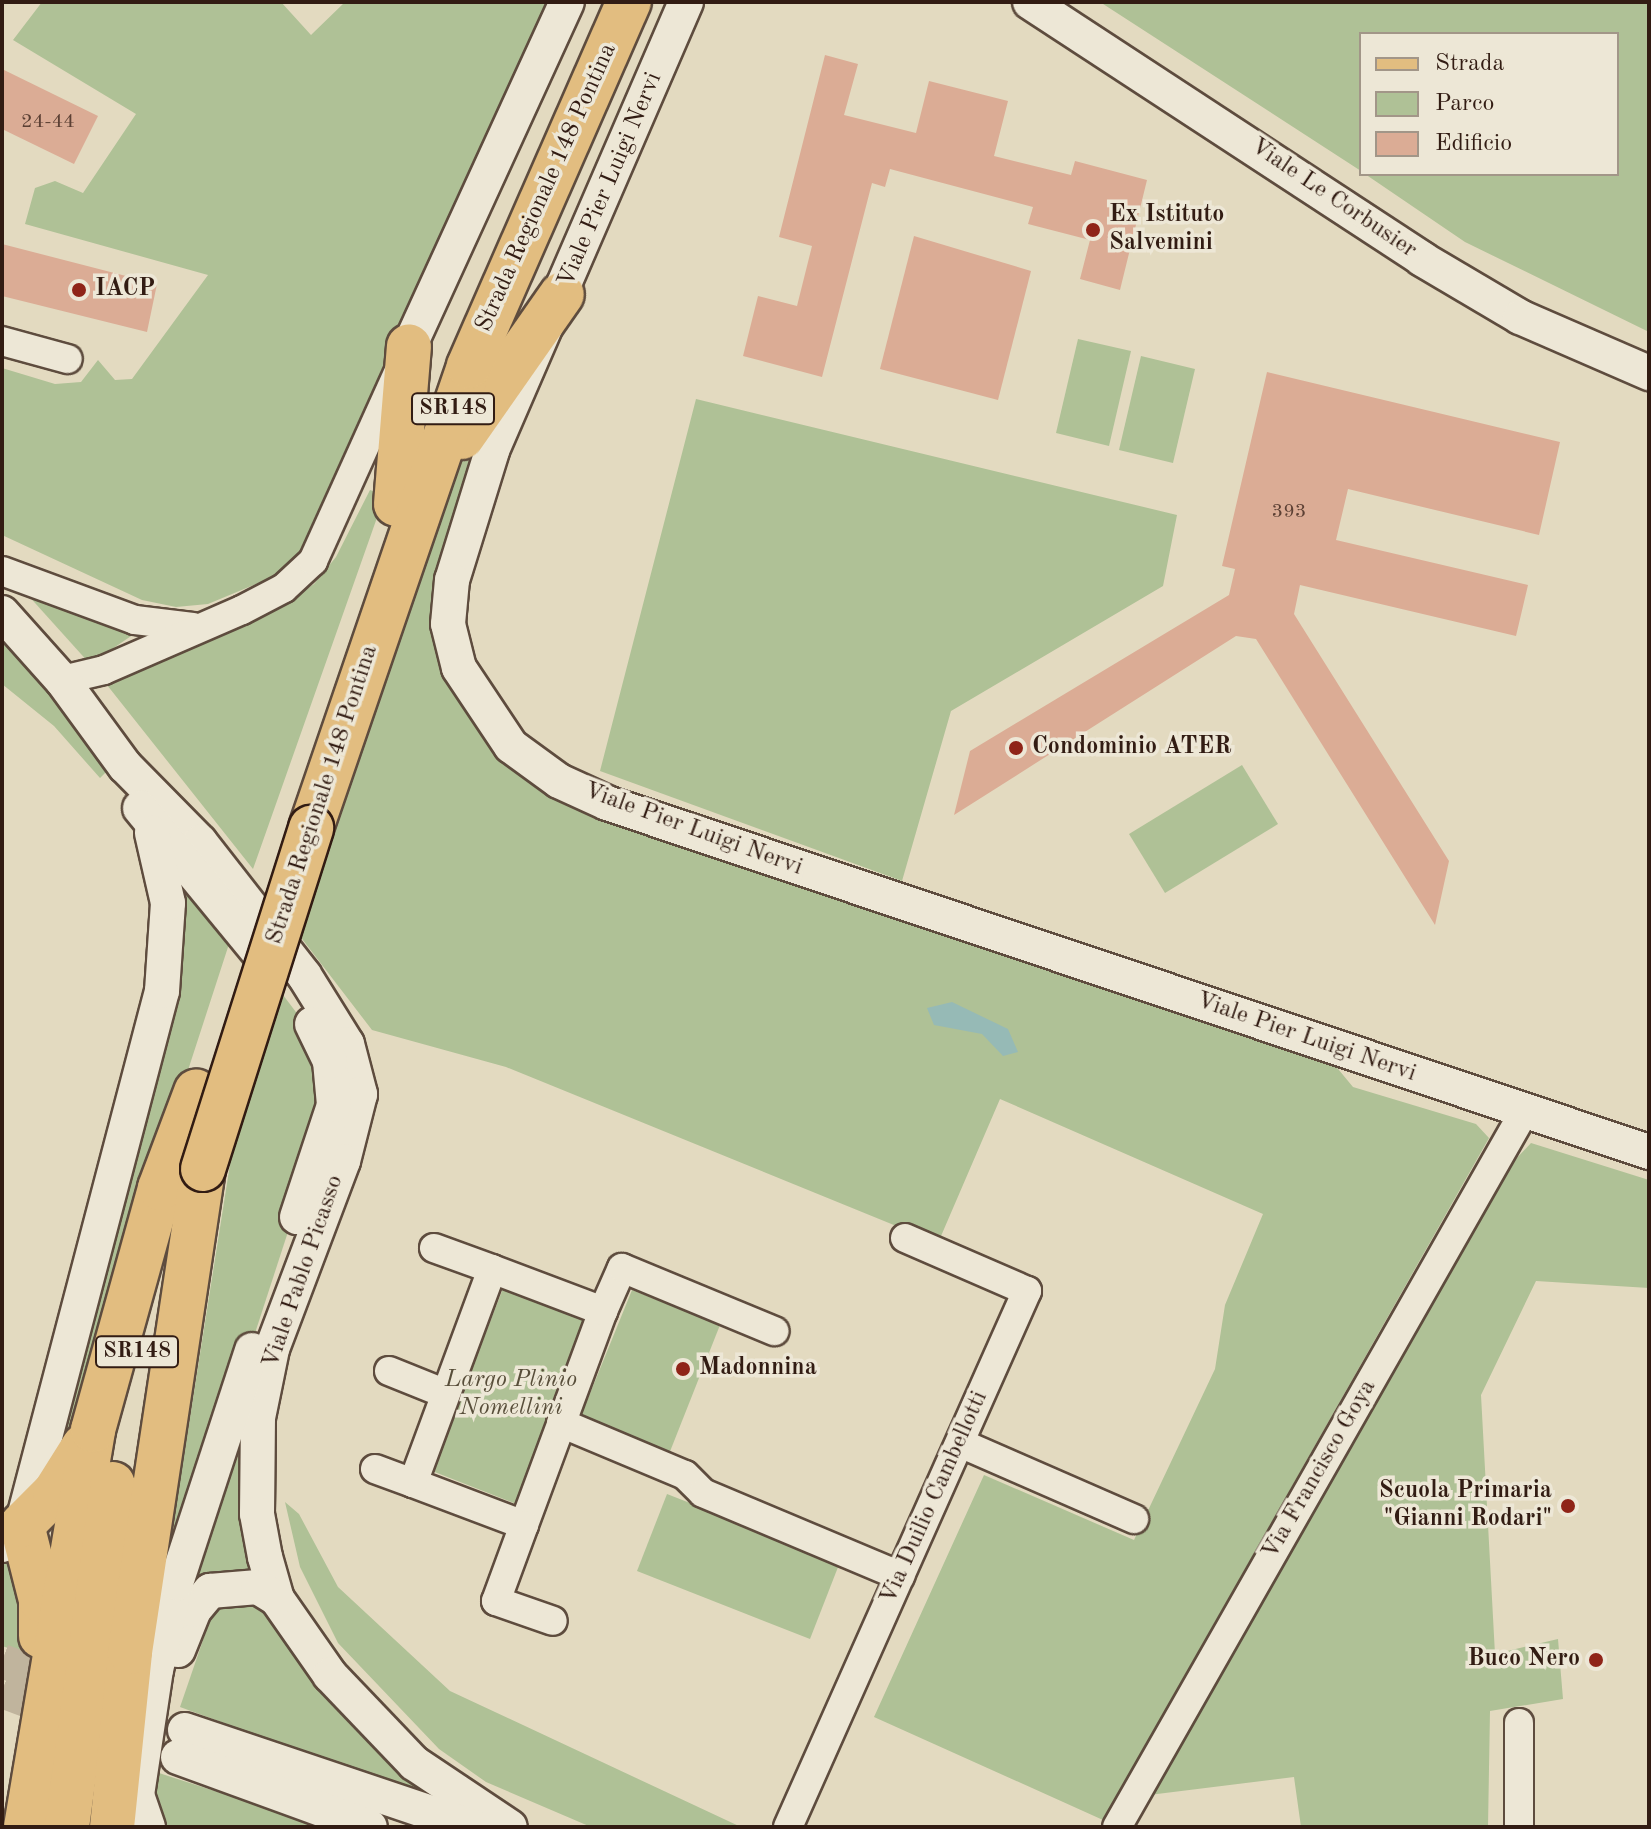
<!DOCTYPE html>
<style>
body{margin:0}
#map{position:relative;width:1651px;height:1829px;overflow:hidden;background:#e3dac0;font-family:"Old Standard TT",serif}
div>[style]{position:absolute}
.green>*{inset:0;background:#afc196}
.water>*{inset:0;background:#96bab6}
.building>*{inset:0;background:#dbac95}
.tertiary-tunnel>*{height:34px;margin-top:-17px;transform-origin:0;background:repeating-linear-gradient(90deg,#c0b49d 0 34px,transparent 0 51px)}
.roads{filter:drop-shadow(2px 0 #5e4c3e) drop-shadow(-2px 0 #5e4c3e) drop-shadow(0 2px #5e4c3e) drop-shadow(0 -2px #5e4c3e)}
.minor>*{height:28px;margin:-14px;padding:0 14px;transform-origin:14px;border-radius:14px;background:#ede7d6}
.tertiary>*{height:34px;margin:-17px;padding:0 17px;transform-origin:17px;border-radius:17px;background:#ede7d6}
.primary>*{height:44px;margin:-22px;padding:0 22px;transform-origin:22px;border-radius:22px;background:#e2bd80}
.bridges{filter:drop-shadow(2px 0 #321c13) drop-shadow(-2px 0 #321c13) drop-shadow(0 2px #321c13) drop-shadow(0 -2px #321c13)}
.primary-bridge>*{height:44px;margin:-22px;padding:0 22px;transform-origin:22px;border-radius:22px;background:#e2bd80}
.dots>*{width:22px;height:22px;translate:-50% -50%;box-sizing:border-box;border:4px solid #ede7d6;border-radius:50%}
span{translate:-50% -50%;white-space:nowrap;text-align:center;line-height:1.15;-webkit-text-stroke:7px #ede7d6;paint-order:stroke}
.number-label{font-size:20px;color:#5c4034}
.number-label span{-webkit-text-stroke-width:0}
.shield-label span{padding:2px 6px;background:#ede7d6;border:2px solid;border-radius:6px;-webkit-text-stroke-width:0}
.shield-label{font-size:22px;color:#321c13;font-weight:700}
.street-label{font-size:24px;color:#321c13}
.poi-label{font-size:24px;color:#321c13;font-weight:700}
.left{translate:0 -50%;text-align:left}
.right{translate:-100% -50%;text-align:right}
.park-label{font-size:24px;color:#584e3a;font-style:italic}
.frame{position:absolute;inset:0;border:4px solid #321c13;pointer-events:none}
.legend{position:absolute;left:1359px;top:32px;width:260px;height:144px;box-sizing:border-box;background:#ede7d6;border:2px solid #a29688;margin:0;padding:10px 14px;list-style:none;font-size:24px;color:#321c13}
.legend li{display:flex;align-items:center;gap:16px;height:40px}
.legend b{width:40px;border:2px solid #a29688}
</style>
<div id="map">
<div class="green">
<div style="clip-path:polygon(42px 2px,281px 2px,311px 35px,345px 2px,547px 2px,319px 530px,280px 574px,208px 604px,176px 607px,142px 600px,2px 535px,2px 368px,55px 384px,81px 382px,98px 360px,115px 380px,132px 379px,208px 275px,25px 224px,35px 188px,55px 181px,83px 193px,136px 114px,13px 40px)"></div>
<div style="clip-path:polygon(1100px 2px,1649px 2px,1649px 332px,1465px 242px,1365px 174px,1617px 174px,1617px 34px,1361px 34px,1361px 171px)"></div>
<div style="clip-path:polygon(1078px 339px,1131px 351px,1109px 446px,1056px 433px)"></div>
<div style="clip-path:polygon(1141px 356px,1195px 369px,1173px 463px,1119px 450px)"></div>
<div style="clip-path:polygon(518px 366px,446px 674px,470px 716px,507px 758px,1324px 1052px,1353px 1087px,1476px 1124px,1489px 1138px,1103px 1820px,874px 1717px,984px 1475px,1134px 1540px,1215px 1369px,1225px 1305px,1263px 1214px,1000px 1099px,938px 1243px,506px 1067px,372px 1030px,296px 931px,437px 503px)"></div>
<div style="clip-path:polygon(696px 399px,1177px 515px,1163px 586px,951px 711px,902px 881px,600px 771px)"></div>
<div style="clip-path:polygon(370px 490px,385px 495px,253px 869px,107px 685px,178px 646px,278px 608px,314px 584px,336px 557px)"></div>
<div style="clip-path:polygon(17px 583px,140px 630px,90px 664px)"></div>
<div style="clip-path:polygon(2px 641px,113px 765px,100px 778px,54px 726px,2px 684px)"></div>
<div style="clip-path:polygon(1242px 765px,1278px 824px,1165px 893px,1129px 834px)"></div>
<div style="clip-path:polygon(176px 861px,228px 931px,229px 944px,153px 1178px,92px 1418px,51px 1483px,182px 976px,186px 915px)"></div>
<div style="clip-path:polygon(277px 987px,308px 1028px,326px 1115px,217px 1450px,161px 1601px,231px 1158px)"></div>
<div style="clip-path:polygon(1531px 1143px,1649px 1180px,1649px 1288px,1536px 1281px,1481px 1395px,1495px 1654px,1558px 1639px,1563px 1699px,1490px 1711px,1488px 1827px,1301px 1827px,1294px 1777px,1149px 1795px,1514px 1161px)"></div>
<div style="clip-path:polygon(504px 1286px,590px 1319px,519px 1505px,432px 1471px)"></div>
<div style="clip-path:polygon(632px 1290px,720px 1325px,669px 1454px,580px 1418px)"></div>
<div style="clip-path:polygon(253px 1410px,268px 1573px,190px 1589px,238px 1456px)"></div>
<div style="clip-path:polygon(667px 1494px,840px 1562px,810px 1639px,637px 1571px)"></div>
<div style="clip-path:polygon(285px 1502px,299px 1514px,338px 1587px,450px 1691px,741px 1827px,591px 1827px,486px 1782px,439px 1749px,338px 1643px,300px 1567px)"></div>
<div style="clip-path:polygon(14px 1562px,31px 1614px,23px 1653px,2px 1646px,2px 1563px)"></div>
<div style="clip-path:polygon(264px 1596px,486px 1819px,180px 1707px,213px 1611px,223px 1600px)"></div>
<div style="clip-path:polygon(159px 1773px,326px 1827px,166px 1827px,155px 1799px)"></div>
</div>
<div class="water">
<div style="clip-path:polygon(952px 1002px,1008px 1029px,1018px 1052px,1003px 1056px,982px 1034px,934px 1025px,927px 1008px)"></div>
</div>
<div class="building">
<div style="clip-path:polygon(825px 55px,858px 64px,844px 115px,916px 133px,929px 81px,1008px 101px,994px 156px,1071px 175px,1075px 161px,1147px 180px,1120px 290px,1080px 279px,1090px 240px,1028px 224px,1033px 207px,890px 169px,885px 187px,872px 183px,822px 377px,743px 356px,758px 296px,797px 306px,812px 246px,779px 237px)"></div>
<div style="clip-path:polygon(2px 69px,98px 116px,74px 164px,2px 129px)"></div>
<div style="clip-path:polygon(914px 236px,1031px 271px,998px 400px,880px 369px)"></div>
<div style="clip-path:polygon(2px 244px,157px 284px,147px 332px,2px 296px)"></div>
<div style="clip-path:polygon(1267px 372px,1560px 442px,1539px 535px,1348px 489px,1336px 540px,1528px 585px,1516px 636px,1300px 585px,1294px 614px,1449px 861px,1435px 925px,1256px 639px,1236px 636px,954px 815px,970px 751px,1229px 595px,1235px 569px,1222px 566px)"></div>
</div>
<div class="tertiary-tunnel">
<div style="left:2px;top:1661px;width:75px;rotate:20.4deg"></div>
<div style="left:2px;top:1691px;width:72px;rotate:20.5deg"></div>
</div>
<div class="roads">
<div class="minor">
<div style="left:2px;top:341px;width:68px;rotate:15.3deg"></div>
<div style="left:2px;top:571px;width:142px;rotate:20.2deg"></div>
<div style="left:135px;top:620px;width:58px;rotate:6.9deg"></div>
<div style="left:62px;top:680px;width:43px;rotate:-13.4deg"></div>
<div style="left:104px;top:670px;width:150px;rotate:-23.5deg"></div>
<div style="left:242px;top:610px;width:47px;rotate:-27.6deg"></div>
<div style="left:284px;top:588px;width:40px;rotate:-43deg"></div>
<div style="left:313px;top:561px;width:206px;rotate:-65.7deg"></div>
<div style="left:434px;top:1248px;width:62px;rotate:19.9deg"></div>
<div style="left:492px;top:1269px;width:119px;rotate:20.7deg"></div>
<div style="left:603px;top:1311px;width:228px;rotate:110.3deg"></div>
<div style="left:524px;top:1525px;width:119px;rotate:-159.3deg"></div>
<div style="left:413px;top:1483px;width:228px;rotate:-69.7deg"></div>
<div style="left:603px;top:1311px;width:47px;rotate:-66.2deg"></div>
<div style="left:622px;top:1268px;width:165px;rotate:22.5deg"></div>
<div style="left:389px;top:1371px;width:61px;rotate:22deg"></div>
<div style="left:561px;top:1423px;width:134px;rotate:22.8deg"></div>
<div style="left:685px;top:1475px;width:25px;rotate:45deg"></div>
<div style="left:703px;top:1493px;width:214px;rotate:22.8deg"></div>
<div style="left:960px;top:1443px;width:190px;rotate:23.6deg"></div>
<div style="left:375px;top:1469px;width:40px;rotate:20.2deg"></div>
<div style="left:524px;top:1525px;width:81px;rotate:110.2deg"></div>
<div style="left:496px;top:1601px;width:60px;rotate:19.3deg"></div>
<div style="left:1519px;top:1723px;width:104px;rotate:90deg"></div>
<div style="left:788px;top:1827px;width:587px;rotate:-65.97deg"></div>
<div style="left:1027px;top:1291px;width:133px;rotate:-156.5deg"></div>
<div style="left:1117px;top:1827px;width:823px;rotate:-60.35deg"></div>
</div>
<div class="tertiary">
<div style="left:686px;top:2px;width:489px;rotate:113.4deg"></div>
<div style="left:492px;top:451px;width:135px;rotate:107.2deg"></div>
<div style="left:452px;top:580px;width:44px;rotate:95.2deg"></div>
<div style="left:448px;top:624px;width:45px;rotate:76deg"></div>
<div style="left:459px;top:668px;width:94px;rotate:56.3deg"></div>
<div style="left:511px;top:746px;width:59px;rotate:36.1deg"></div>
<div style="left:559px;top:781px;width:53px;rotate:24.6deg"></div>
<div style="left:607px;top:803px;width:1099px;rotate:18.52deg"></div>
<div style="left:1030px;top:2px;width:469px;rotate:33.2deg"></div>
<div style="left:1422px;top:259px;width:114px;rotate:30.6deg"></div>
<div style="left:1520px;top:317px;width:141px;rotate:23.5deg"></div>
<div style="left:409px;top:347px;width:379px;rotate:-65.4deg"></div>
<div style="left:2px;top:613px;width:90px;rotate:48.2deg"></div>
<div style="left:62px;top:680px;width:107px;rotate:53.8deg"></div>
<div style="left:125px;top:766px;width:107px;rotate:45.4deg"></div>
<div style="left:200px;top:842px;width:169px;rotate:52deg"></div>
<div style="left:304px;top:975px;width:81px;rotate:58.1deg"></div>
<div style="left:347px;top:1044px;width:52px;rotate:75.4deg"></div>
<div style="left:360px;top:1094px;width:69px;rotate:104.2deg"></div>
<div style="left:343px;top:1161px;width:201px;rotate:110.7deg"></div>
<div style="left:272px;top:1349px;width:70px;rotate:101.5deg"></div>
<div style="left:258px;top:1418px;width:96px;rotate:90.6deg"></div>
<div style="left:257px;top:1514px;width:44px;rotate:79.5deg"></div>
<div style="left:265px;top:1557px;width:44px;rotate:74.1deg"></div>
<div style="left:277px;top:1599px;width:93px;rotate:55.1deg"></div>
<div style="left:330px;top:1675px;width:122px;rotate:46.3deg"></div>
<div style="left:414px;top:1763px;width:115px;rotate:33.7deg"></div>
<div style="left:140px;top:808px;width:195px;rotate:50.6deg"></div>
<div style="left:297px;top:1217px;width:118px;rotate:-71.7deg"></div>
<div style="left:334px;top:1105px;width:44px;rotate:-95.2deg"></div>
<div style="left:330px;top:1061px;width:41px;rotate:-115.9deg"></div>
<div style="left:2px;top:1545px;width:28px;rotate:-45deg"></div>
<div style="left:22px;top:1525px;width:552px;rotate:-75.31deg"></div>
<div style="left:162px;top:991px;width:88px;rotate:-86.1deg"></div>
<div style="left:168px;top:903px;width:72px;rotate:-102.9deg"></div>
<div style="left:178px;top:1650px;width:43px;rotate:-68.2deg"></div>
<div style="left:194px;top:1610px;width:25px;rotate:-50deg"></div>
<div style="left:210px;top:1591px;width:48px;rotate:-4.8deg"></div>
<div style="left:258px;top:1587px;width:22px;rotate:32deg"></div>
<div style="left:185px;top:1730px;width:305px;rotate:18.6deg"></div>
<div style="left:178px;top:1757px;width:204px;rotate:20deg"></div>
<div style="left:148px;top:1827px;width:34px;rotate:-109deg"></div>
<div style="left:137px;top:1795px;width:126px;rotate:-81.4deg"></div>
<div style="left:156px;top:1670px;width:89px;rotate:-77.1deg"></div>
<div style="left:176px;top:1583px;width:245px;rotate:-71.9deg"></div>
</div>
<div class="primary">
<div style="left:462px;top:437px;width:174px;rotate:-55deg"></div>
<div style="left:396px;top:504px;width:158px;rotate:-85.3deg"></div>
<div style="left:311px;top:828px;width:488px;rotate:-71.1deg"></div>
<div style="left:469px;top:366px;width:398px;rotate:-66.3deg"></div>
<div style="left:41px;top:1636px;width:36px;rotate:-90deg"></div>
<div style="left:41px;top:1600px;width:77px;rotate:-104.2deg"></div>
<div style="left:22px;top:1525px;width:47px;rotate:-45deg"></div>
<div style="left:55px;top:1492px;width:54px;rotate:-57.8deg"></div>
<div style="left:26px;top:1827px;width:403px;rotate:-80.4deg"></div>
<div style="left:93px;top:1430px;width:251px;rotate:-74.5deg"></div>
<div style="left:160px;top:1188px;width:103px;rotate:-69.4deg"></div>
<div style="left:67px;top:1827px;width:346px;rotate:-82.4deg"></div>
<div style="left:112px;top:1827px;width:176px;rotate:-84.1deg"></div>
<div style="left:130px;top:1652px;width:488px;rotate:-81.4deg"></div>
</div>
</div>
<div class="bridges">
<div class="primary-bridge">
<div style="left:203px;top:1169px;width:358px;rotate:-72.4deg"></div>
</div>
</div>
<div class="dots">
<div style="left:1093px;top:230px;background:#8f2418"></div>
<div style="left:79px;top:290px;background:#8f2418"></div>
<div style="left:1016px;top:748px;background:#8f2418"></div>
<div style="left:683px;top:1369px;background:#8f2418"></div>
<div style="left:1568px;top:1506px;background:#8f2418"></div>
<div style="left:1596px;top:1660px;background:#8f2418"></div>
</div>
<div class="number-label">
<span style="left:48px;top:122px">24-44</span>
<span style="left:1289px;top:512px">393</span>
</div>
<div class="shield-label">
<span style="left:453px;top:409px">SR148</span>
<span style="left:137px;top:1352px">SR148</span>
</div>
<div class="street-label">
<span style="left:611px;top:180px;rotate:-67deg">Viale Pier Luigi Nervi</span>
<span style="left:547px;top:188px;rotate:-66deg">Strada Regionale 148 Pontina</span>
<span style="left:1333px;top:199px;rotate:34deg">Viale Le Corbusier</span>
<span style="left:323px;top:795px;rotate:-72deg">Strada Regionale 148 Pontina</span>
<span style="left:693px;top:830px;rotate:20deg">Viale Pier Luigi Nervi</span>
<span style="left:1306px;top:1038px;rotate:19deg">Viale Pier Luigi Nervi</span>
<span style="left:304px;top:1272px;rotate:-71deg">Viale Pablo Picasso</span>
<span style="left:1320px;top:1470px;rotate:-60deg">Via Francisco Goya</span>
<span style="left:935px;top:1498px;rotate:-66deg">Via Duilio Cambellotti</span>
</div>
<div class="poi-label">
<span class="left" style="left:1109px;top:230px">Ex Istituto<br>Salvemini</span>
<span class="left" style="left:95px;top:290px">IACP</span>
<span class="left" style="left:1032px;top:748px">Condominio ATER</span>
<span class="left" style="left:699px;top:1369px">Madonnina</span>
<span class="right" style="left:1552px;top:1506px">Scuola Primaria<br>"Gianni Rodari"</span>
<span class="right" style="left:1580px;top:1660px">Buco Nero</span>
</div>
<div class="park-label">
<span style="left:511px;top:1395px">Largo Plinio<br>Nomellini</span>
</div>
<div class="frame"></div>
<ul class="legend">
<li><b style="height:10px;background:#e2bd80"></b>Strada</li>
<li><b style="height:22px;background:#afc196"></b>Parco</li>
<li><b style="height:22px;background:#dbac95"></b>Edificio</li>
</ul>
</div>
